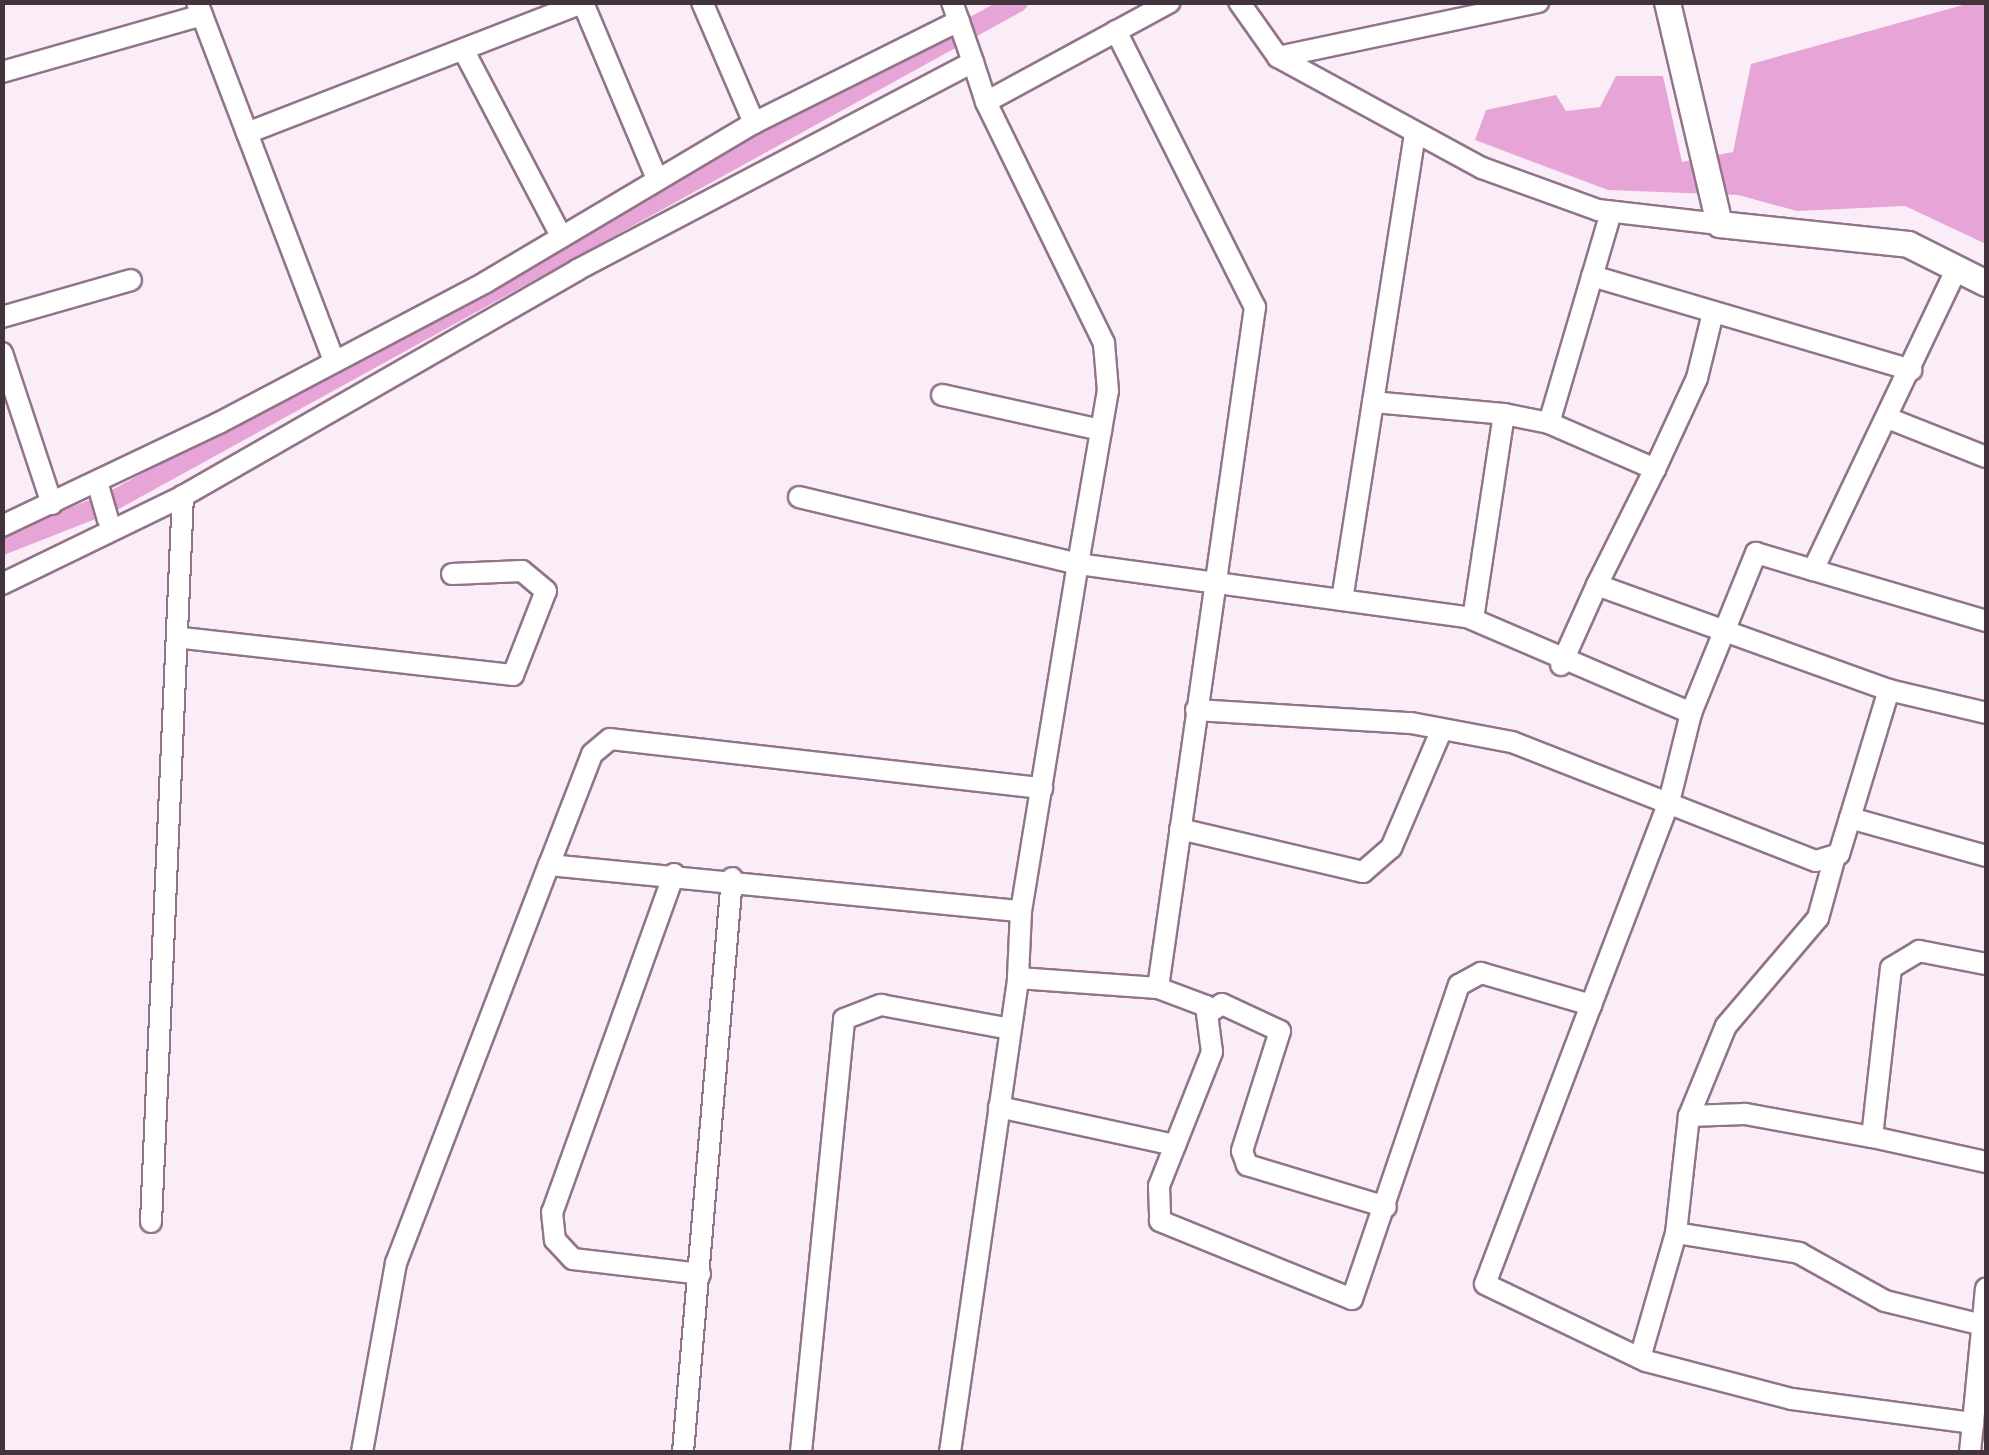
<!DOCTYPE html>
<style>
body{margin:0}
#map{position:relative;width:1989px;height:1455px;overflow:hidden;background:#fbedf7;font-family:Cabin,sans-serif}
div>[style]{position:absolute}
.water>*{inset:0;background:#e6a5d6}
.canal>*{height:20px;margin:-10px;padding:0 10px;transform-origin:10px;border-radius:10px;background:#e6a5d6}
.roads{filter:drop-shadow(2px 0 #92748a) drop-shadow(-2px 0 #92748a) drop-shadow(0 2px #92748a) drop-shadow(0 -2px #92748a)}
.minor>*{height:20px;margin:-10px;padding:0 10px;transform-origin:10px;border-radius:10px;background:#fff}
.tertiary>*{height:25px;margin:-12.5px;padding:0 12.5px;transform-origin:12.5px;border-radius:12.5px;background:#fff}
span{translate:-50% -50%;white-space:nowrap;text-align:center;line-height:1.15;-webkit-text-stroke:10px #fff;paint-order:stroke}
.frame{position:absolute;inset:0;border:5px solid #41343e;pointer-events:none}
</style>
<div id="map">
<div class="water">
<div style="clip-path:polygon(1970px 3px,1986px 3px,1986px 244px,1905px 206px,1797px 211px,1738px 195px,1608px 190px,1475px 140px,1486px 110px,1556px 95px,1566px 111px,1600px 107px,1616px 76px,1663px 76px,1682px 162px,1733px 152px,1751px 64px)"></div>
</div>
<div class="canal">
<div style="left:2px;top:545px;width:115px;rotate:-21.4deg"></div>
<div style="left:109px;top:503px;width:1038px;rotate:-28.86deg"></div>
</div>
<div class="roads">
<div class="minor">
<div style="left:197px;top:2px;width:383px;rotate:69.1deg"></div>
<div style="left:702px;top:2px;width:132px;rotate:66.7deg"></div>
<div style="left:952px;top:2px;width:64px;rotate:70.7deg"></div>
<div style="left:1239px;top:2px;width:67px;rotate:54.7deg"></div>
<div style="left:1278px;top:57px;width:232px;rotate:28.6deg"></div>
<div style="left:1482px;top:168px;width:123px;rotate:19.9deg"></div>
<div style="left:1598px;top:210px;width:122px;rotate:6.6deg"></div>
<div style="left:583px;top:3px;width:189px;rotate:67.2deg"></div>
<div style="left:1116px;top:31px;width:309px;rotate:63.3deg"></div>
<div style="left:1255px;top:307px;width:688px;rotate:98.11deg"></div>
<div style="left:465px;top:53px;width:207px;rotate:62.3deg"></div>
<div style="left:1278px;top:57px;width:266px;rotate:-11.9deg"></div>
<div style="left:2px;top:72px;width:208px;rotate:-15.9deg"></div>
<div style="left:247px;top:133px;width:362px;rotate:-21.2deg"></div>
<div style="left:1592px;top:276px;width:333px;rotate:16.4deg"></div>
<div style="left:2px;top:317px;width:134px;rotate:-16deg"></div>
<div style="left:2px;top:353px;width:159px;rotate:71.7deg"></div>
<div style="left:942px;top:395px;width:163px;rotate:12.4deg"></div>
<div style="left:1373px;top:402px;width:132px;rotate:5.2deg"></div>
<div style="left:1890px;top:419px;width:103px;rotate:21.6deg"></div>
<div style="left:1549px;top:423px;width:116px;rotate:23.5deg"></div>
<div style="left:1655px;top:469px;width:130px;rotate:116.6deg"></div>
<div style="left:1597px;top:585px;width:310px;rotate:19.8deg"></div>
<div style="left:1889px;top:690px;width:100px;rotate:13.3deg"></div>
<div style="left:1655px;top:469px;width:100px;rotate:-65.2deg"></div>
<div style="left:1697px;top:378px;width:67px;rotate:-76.2deg"></div>
<div style="left:98px;top:485px;width:36px;rotate:74deg"></div>
<div style="left:799px;top:497px;width:287px;rotate:13.5deg"></div>
<div style="left:1078px;top:564px;width:176px;rotate:-80.2deg"></div>
<div style="left:1108px;top:391px;width:48px;rotate:-94.8deg"></div>
<div style="left:1104px;top:343px;width:268px;rotate:-116.1deg"></div>
<div style="left:2px;top:526px;width:240px;rotate:-25.4deg"></div>
<div style="left:219px;top:423px;width:302px;rotate:-27.8deg"></div>
<div style="left:486px;top:282px;width:312px;rotate:-30.7deg"></div>
<div style="left:754px;top:123px;width:229px;rotate:-26.5deg"></div>
<div style="left:1813px;top:570px;width:180px;rotate:16.4deg"></div>
<div style="left:2px;top:584px;width:201px;rotate:-25.9deg"></div>
<div style="left:183px;top:496px;width:454px;rotate:-29.8deg"></div>
<div style="left:577px;top:270px;width:447px;rotate:-27.7deg"></div>
<div style="left:973px;top:62px;width:42px;rotate:72deg"></div>
<div style="left:986px;top:102px;width:209px;rotate:-28.5deg"></div>
<div style="left:1342px;top:600px;width:472px;rotate:-81.1deg"></div>
<div style="left:1473px;top:619px;width:207px;rotate:-81.4deg"></div>
<div style="left:1504px;top:414px;width:46px;rotate:11.3deg"></div>
<div style="left:1549px;top:423px;width:220px;rotate:-73.6deg"></div>
<div style="left:183px;top:638px;width:332px;rotate:6.4deg"></div>
<div style="left:513px;top:675px;width:90px;rotate:-68.6deg"></div>
<div style="left:546px;top:591px;width:31px;rotate:-140deg"></div>
<div style="left:522px;top:571px;width:70px;rotate:177.5deg"></div>
<div style="left:1561px;top:665px;width:88px;rotate:-65.8deg"></div>
<div style="left:1196px;top:710px;width:215px;rotate:3.5deg"></div>
<div style="left:1411px;top:723px;width:103px;rotate:10.7deg"></div>
<div style="left:1512px;top:742px;width:326px;rotate:21.4deg"></div>
<div style="left:1816px;top:861px;width:24px;rotate:-17deg"></div>
<div style="left:1839px;top:854px;width:38px;rotate:-73deg"></div>
<div style="left:1850px;top:818px;width:141px;rotate:15.6deg"></div>
<div style="left:1850px;top:818px;width:134px;rotate:-73.1deg"></div>
<div style="left:1180px;top:829px;width:188px;rotate:13.2deg"></div>
<div style="left:1363px;top:872px;width:37px;rotate:-41deg"></div>
<div style="left:1391px;top:848px;width:129px;rotate:-66.8deg"></div>
<div style="left:549px;top:865px;width:119px;rotate:-68.8deg"></div>
<div style="left:592px;top:754px;width:23px;rotate:-40deg"></div>
<div style="left:610px;top:739px;width:435px;rotate:6.5deg"></div>
<div style="left:674px;top:874px;width:359px;rotate:109.8deg"></div>
<div style="left:552px;top:1212px;width:28px;rotate:84deg"></div>
<div style="left:555px;top:1240px;width:26px;rotate:47deg"></div>
<div style="left:573px;top:1259px;width:128px;rotate:6.7deg"></div>
<div style="left:1021px;top:911px;width:352px;rotate:-80.7deg"></div>
<div style="left:1078px;top:564px;width:393px;rotate:7.8deg"></div>
<div style="left:1467px;top:617px;width:244px;rotate:23.2deg"></div>
<div style="left:1691px;top:713px;width:173px;rotate:-67.9deg"></div>
<div style="left:1756px;top:553px;width:59px;rotate:16.6deg"></div>
<div style="left:1813px;top:570px;width:335px;rotate:-64.5deg"></div>
<div style="left:1591px;top:1005px;width:217px;rotate:-69deg"></div>
<div style="left:1669px;top:802px;width:92px;rotate:-76.1deg"></div>
<div style="left:1210px;top:1012px;width:14px;rotate:-34deg"></div>
<div style="left:1222px;top:1004px;width:64px;rotate:25deg"></div>
<div style="left:1280px;top:1031px;width:126px;rotate:107.6deg"></div>
<div style="left:1242px;top:1151px;width:15px;rotate:70deg"></div>
<div style="left:1247px;top:1165px;width:145px;rotate:16.8deg"></div>
<div style="left:999px;top:1107px;width:180px;rotate:12.2deg"></div>
<div style="left:1689px;top:1116px;width:97px;rotate:-67.7deg"></div>
<div style="left:1726px;top:1026px;width:142px;rotate:-49.6deg"></div>
<div style="left:1818px;top:918px;width:60px;rotate:-74.6deg"></div>
<div style="left:1872px;top:1137px;width:117px;rotate:12.4deg"></div>
<div style="left:151px;top:1222px;width:727px;rotate:-87.48deg"></div>
<div style="left:1676px;top:1233px;width:125px;rotate:9.2deg"></div>
<div style="left:1799px;top:1253px;width:98px;rotate:29.2deg"></div>
<div style="left:1885px;top:1301px;width:101px;rotate:13.8deg"></div>
<div style="left:1640px;top:1358px;width:130px;rotate:-73.9deg"></div>
<div style="left:1676px;top:1233px;width:118px;rotate:-83.7deg"></div>
<div style="left:1689px;top:1116px;width:56px;rotate:-2deg"></div>
<div style="left:1745px;top:1114px;width:129px;rotate:10.3deg"></div>
<div style="left:1872px;top:1137px;width:170px;rotate:-83.6deg"></div>
<div style="left:1891px;top:968px;width:33px;rotate:-31deg"></div>
<div style="left:1919px;top:951px;width:68px;rotate:11deg"></div>
<div style="left:1973px;top:1423px;width:135px;rotate:-84.5deg"></div>
<div style="left:362px;top:1452px;width:192px;rotate:-79.8deg"></div>
<div style="left:396px;top:1263px;width:426px;rotate:-69deg"></div>
<div style="left:549px;top:865px;width:474px;rotate:5.6deg"></div>
<div style="left:1021px;top:911px;width:67px;rotate:92.6deg"></div>
<div style="left:683px;top:1452px;width:576px;rotate:-85.12deg"></div>
<div style="left:801px;top:1452px;width:435px;rotate:-84.3deg"></div>
<div style="left:844px;top:1019px;width:40px;rotate:-21deg"></div>
<div style="left:881px;top:1005px;width:131px;rotate:10.5deg"></div>
<div style="left:950px;top:1452px;width:479px;rotate:-81.8deg"></div>
<div style="left:1018px;top:978px;width:140px;rotate:4.1deg"></div>
<div style="left:1158px;top:988px;width:51px;rotate:20.6deg"></div>
<div style="left:1206px;top:1006px;width:46px;rotate:82.6deg"></div>
<div style="left:1212px;top:1052px;width:144px;rotate:111.6deg"></div>
<div style="left:1159px;top:1186px;width:35px;rotate:88deg"></div>
<div style="left:1160px;top:1221px;width:207px;rotate:22.1deg"></div>
<div style="left:1352px;top:1299px;width:332px;rotate:-71.2deg"></div>
<div style="left:1459px;top:985px;width:25px;rotate:-29deg"></div>
<div style="left:1481px;top:973px;width:115px;rotate:16.2deg"></div>
<div style="left:1591px;top:1005px;width:298px;rotate:110.8deg"></div>
<div style="left:1485px;top:1284px;width:178px;rotate:25.6deg"></div>
<div style="left:1646px;top:1361px;width:151px;rotate:14.6deg"></div>
<div style="left:1792px;top:1399px;width:183px;rotate:7.6deg"></div>
<div style="left:1973px;top:1423px;width:29px;rotate:96deg"></div>
</div>
<div class="tertiary">
<div style="left:1667px;top:2px;width:228px;rotate:76.8deg"></div>
<div style="left:1719px;top:224px;width:190px;rotate:6deg"></div>
<div style="left:1908px;top:244px;width:87px;rotate:26.6deg"></div>
</div>
</div>
<div class="frame"></div>
</div>
